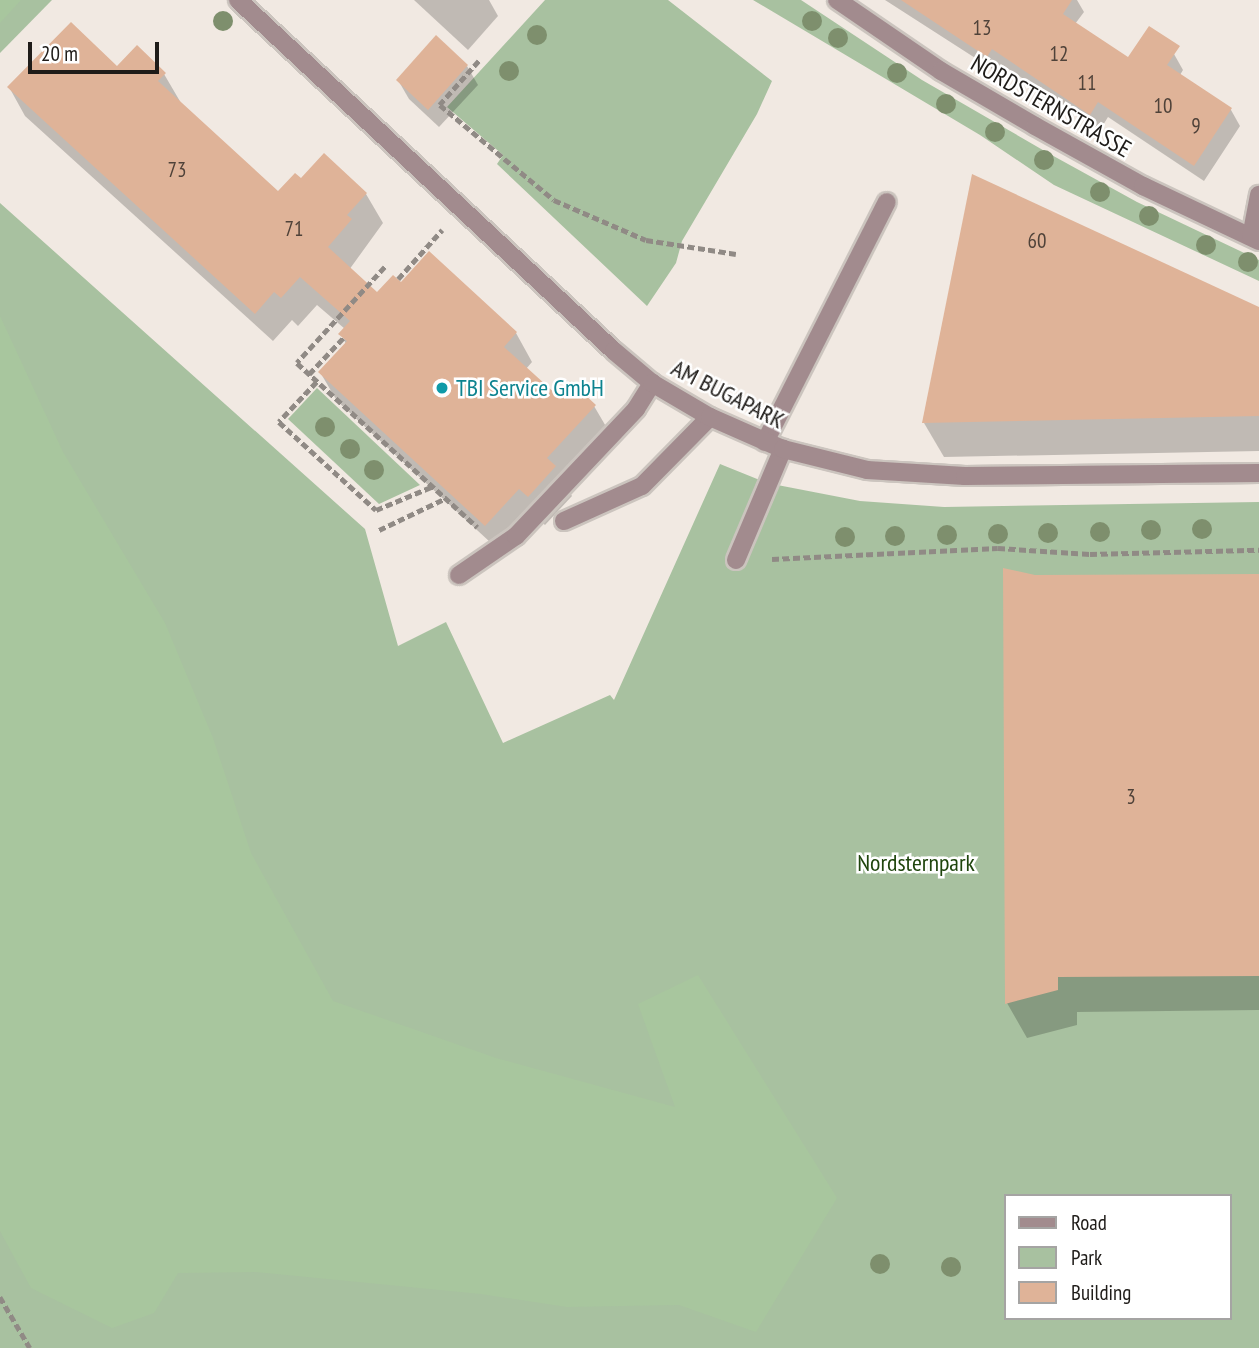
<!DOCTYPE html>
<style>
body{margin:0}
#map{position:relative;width:1259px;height:1348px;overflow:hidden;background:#f1e9e2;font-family:"PT Sans Narrow",sans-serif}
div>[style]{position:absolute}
.green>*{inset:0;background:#a8c1a0}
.forest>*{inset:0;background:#a8c69e}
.shadow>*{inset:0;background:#0003}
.building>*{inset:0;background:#dfb398}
.path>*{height:4.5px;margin-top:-2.25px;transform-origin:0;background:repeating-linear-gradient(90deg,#908a85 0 7px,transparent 0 10.5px)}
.roads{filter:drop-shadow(2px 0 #cbc4be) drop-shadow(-2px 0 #cbc4be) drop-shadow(0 2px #cbc4be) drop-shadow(0 -2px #cbc4be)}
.lane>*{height:18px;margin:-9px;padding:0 9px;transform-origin:9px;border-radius:9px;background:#a28b8e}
.street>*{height:18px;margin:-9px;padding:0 9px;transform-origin:9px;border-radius:9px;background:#a28b8e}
.trees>*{width:20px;height:20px;margin:-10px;border-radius:50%;background:#7e8f6d}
.dots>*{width:19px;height:19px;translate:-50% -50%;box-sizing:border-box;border:4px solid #fff;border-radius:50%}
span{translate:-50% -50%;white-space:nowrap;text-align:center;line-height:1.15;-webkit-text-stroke:5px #fff;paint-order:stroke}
.number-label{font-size:21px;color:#4f4239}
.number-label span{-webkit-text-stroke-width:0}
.street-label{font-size:24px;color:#1f1c19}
.culture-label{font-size:24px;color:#0d838f}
.left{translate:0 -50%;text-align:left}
.park-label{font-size:24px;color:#1f450d}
.legend{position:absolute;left:1004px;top:1194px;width:228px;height:126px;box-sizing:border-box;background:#fff;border:2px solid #a5a4a3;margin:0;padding:9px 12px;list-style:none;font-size:21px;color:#1f1c19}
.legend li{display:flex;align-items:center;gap:14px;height:35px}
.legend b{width:35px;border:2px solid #a5a4a3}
.scale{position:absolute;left:28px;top:42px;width:131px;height:32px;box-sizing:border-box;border:4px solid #1f1c19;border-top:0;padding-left:9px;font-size:21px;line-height:24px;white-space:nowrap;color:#1f1c19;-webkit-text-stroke:5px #fff;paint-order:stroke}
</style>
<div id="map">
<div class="green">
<div style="clip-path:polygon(0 0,52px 0,0 53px)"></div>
<div style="clip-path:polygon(545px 0,668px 0,772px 81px,757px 114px,682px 241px,676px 263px,647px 306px,497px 164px,503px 155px,447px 107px)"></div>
<div style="clip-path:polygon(753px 0,801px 0,922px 80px,1048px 153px,1137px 202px,1259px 260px,1259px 281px,1054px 185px,980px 135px)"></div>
<div style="clip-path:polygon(evenodd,0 203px,365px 529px,398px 646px,446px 622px,503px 743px,610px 695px,614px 700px,720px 464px,767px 483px,860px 501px,944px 507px,1259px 502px,1259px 1348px,0 1348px,0 203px,1005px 1196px,1229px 1196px,1229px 1318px,1005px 1318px,1005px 1196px)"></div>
<div style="clip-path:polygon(317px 388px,420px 485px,379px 504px,288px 419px)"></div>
</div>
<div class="forest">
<div style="clip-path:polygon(0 0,21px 0,0 23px)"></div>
<div style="clip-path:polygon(0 316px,63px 452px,165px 623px,213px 738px,251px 853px,333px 1001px,496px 1058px,675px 1107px,638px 1004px,698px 975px,837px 1198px,756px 1332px,679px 1305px,567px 1307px,481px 1294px,256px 1272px,178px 1273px,154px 1313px,112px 1328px,31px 1288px,0 1231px)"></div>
</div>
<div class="shadow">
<div style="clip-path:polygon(414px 0,489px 0,498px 16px,468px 50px)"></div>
<div style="clip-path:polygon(885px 0,1077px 0,1084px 12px,1075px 24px,1129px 60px,1174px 54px,1183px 70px,1180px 75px,1231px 110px,1240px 126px,1204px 181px,1108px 117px,1100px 130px,1001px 64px,997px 72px)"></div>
<div style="clip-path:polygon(467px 66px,478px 85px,439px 127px,409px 99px,398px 80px)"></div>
<div style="clip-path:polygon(117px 69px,164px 74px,181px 103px,279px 194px,301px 181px,366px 194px,383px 223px,349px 270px,377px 295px,402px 285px,516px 333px,532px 362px,526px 369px,557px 397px,594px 406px,611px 435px,565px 485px,572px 496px,545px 525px,536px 517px,503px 554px,337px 401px,320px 372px,346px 344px,341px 334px,345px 329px,317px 305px,298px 326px,292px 320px,273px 341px,25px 116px,9px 87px)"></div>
<div style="clip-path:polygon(1259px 309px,1259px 451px,944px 457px,924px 423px)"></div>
<div style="clip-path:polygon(1259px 575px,1259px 1010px,1077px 1012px,1077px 1025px,1027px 1038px,1007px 1003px,1035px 577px)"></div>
</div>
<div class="building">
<div style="clip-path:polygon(901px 0,1072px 0,1063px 14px,1128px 57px,1149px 26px,1180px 46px,1167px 65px,1232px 108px,1194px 166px,1098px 102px,1090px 115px,992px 49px,987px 57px)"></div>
<div style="clip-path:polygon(71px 22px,117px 66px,137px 45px,166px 73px,158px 81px,278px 191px,295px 173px,301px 178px,324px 153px,367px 193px,347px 215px,352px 219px,328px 247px,377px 292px,393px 275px,401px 282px,429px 251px,517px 332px,504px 347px,557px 395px,570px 381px,596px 405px,547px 458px,556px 466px,528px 497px,519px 489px,485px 526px,318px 372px,347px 341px,338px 334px,350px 321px,300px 277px,281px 298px,274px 292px,255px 314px,7px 87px)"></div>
<div style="clip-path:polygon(436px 35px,468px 65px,428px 110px,396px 80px)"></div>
<div style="clip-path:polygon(972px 174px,1259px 307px,1259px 416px,922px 423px)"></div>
<div style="clip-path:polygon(1003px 568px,1035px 575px,1259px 574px,1259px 976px,1058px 977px,1058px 990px,1005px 1004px)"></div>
</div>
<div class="path">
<div style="left:479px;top:61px;width:59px;rotate:131.6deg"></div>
<div style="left:440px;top:105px;width:148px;rotate:39.8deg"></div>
<div style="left:554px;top:200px;width:100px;rotate:23.5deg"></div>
<div style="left:646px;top:240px;width:91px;rotate:8.8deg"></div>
<div style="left:385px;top:267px;width:130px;rotate:132.5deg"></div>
<div style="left:297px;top:363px;width:244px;rotate:42.3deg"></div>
<div style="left:398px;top:279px;width:66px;rotate:-48.1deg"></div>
<div style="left:309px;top:374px;width:50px;rotate:-46.6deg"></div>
<div style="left:317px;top:382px;width:55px;rotate:133.5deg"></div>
<div style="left:279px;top:422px;width:131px;rotate:42.2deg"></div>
<div style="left:376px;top:510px;width:60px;rotate:-22.7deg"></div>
<div style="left:379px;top:530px;width:72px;rotate:-25.5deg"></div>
<div style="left:772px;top:559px;width:226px;rotate:-2.8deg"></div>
<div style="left:998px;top:548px;width:92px;rotate:3.7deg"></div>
<div style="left:1090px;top:554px;width:169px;rotate:-1.4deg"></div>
<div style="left:0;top:1297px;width:59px;rotate:59.5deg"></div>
</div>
<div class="roads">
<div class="lane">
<div style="left:765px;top:442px;width:269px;rotate:-63.1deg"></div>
<div style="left:564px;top:521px;width:85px;rotate:-24.2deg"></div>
<div style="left:642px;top:486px;width:97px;rotate:-45.4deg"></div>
<div style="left:736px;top:560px;width:121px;rotate:-67.1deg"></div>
<div style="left:459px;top:575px;width:69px;rotate:-34.4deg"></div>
<div style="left:516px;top:536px;width:175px;rotate:-46.6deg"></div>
<div style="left:636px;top:409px;width:31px;rotate:-58deg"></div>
</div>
<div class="street">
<div style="left:238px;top:0;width:514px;rotate:43.03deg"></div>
<div style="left:614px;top:351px;width:50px;rotate:40.1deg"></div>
<div style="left:652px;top:383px;width:67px;rotate:30.4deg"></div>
<div style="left:710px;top:417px;width:80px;rotate:23.7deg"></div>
<div style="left:783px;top:449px;width:87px;rotate:14deg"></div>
<div style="left:867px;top:470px;width:98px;rotate:3.5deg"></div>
<div style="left:965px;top:476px;width:294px;rotate:-0.6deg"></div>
<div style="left:837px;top:0;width:126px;rotate:34.3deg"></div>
<div style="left:941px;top:71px;width:109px;rotate:30.3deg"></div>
<div style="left:1035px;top:126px;width:124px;rotate:29.1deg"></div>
<div style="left:1143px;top:186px;width:128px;rotate:25.4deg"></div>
<div style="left:1251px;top:237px;width:43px;rotate:-79.2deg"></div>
</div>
</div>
<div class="trees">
<div style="left:223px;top:21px"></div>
<div style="left:812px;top:21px"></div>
<div style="left:537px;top:35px"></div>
<div style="left:838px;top:38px"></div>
<div style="left:509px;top:71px"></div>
<div style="left:897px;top:73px"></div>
<div style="left:946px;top:104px"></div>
<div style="left:995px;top:132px"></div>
<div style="left:1044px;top:160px"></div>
<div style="left:1100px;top:192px"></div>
<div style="left:1149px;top:216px"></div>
<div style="left:1206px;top:245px"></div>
<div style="left:1248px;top:262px"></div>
<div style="left:325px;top:427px"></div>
<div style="left:350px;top:449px"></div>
<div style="left:374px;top:470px"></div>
<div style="left:1202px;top:529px"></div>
<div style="left:1151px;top:530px"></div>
<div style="left:1100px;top:532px"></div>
<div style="left:1048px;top:533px"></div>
<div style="left:998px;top:534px"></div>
<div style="left:947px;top:535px"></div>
<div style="left:895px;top:536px"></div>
<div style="left:845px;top:537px"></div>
<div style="left:880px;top:1264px"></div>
<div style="left:951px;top:1267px"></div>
</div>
<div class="dots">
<div style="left:442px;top:388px;background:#0f9aa8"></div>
</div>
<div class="number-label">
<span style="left:982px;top:28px">13</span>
<span style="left:1059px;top:54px">12</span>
<span style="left:1087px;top:83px">11</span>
<span style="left:1163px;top:106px">10</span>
<span style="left:1196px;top:126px">9</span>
<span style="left:177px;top:170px">73</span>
<span style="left:294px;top:229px">71</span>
<span style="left:1037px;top:241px">60</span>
<span style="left:1131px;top:797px">3</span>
</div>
<div class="street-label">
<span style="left:1051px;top:106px;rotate:30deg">NORDSTERNSTRASSE</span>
<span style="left:728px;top:394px;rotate:27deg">AM BUGAPARK</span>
</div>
<div class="culture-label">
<span class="left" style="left:456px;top:388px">TBI Service GmbH</span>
</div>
<div class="park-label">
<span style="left:916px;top:863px">Nordsternpark</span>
</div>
<ul class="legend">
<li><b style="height:9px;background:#a28b8e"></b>Road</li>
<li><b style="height:19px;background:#a8c1a0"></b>Park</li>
<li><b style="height:19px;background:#dfb398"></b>Building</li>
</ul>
<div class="scale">20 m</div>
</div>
